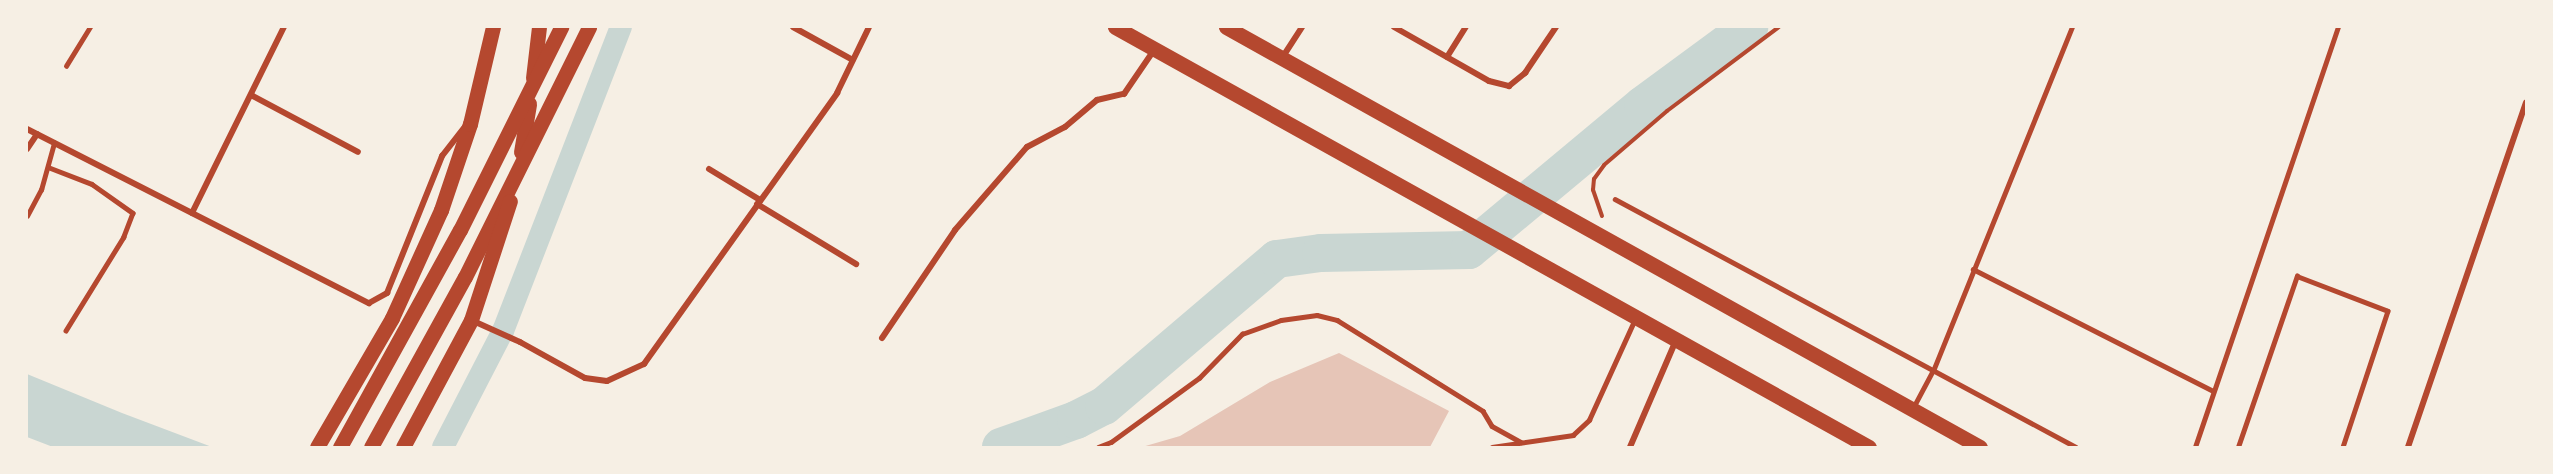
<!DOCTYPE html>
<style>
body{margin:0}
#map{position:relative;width:2553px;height:474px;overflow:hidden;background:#f6efe4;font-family:"Varela Round",sans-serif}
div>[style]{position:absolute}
.water>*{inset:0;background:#c9d6d2}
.canal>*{height:22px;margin:-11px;padding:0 11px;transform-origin:11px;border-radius:11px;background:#c9d6d2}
.river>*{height:38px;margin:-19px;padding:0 19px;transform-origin:19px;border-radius:19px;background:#c9d6d2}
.building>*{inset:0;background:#e6c5b7}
.path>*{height:4px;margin:-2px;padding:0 2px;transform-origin:2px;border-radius:2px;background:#b5482f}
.service>*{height:4.5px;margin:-2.25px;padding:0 2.25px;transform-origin:2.25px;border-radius:2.25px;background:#b5482f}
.minor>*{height:6px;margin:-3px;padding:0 3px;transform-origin:3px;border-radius:3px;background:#b5482f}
.primary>*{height:15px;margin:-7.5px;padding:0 7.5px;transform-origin:7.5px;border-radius:7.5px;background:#b5482f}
span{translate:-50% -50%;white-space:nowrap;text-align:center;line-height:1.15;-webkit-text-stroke:5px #f6efe4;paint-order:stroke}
.frame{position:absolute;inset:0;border:28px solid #f6efe4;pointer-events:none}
</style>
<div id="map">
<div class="water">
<div style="clip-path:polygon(27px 374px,122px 413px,212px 447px,53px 447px,27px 437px)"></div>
</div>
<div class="canal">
<div style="left:443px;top:447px;width:131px;rotate:-62.7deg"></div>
<div style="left:503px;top:331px;width:326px;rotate:-68.8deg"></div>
</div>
<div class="river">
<div style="left:1001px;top:447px;width:80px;rotate:-19.8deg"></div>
<div style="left:1076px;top:420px;width:31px;rotate:-27deg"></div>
<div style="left:1104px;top:406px;width:227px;rotate:-40.4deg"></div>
<div style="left:1277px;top:259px;width:44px;rotate:-7.8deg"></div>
<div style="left:1321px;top:253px;width:148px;rotate:-1.2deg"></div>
<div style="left:1469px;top:250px;width:226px;rotate:-39.8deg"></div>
<div style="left:1643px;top:105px;width:132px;rotate:-36.3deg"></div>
</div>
<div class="building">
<div style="clip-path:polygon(1339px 353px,1449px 411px,1430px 447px,1142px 447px,1180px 436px,1270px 382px)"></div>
</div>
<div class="path">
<div style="left:1602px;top:216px;width:28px;rotate:-109deg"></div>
<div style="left:1593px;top:190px;width:11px;rotate:-85deg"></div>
<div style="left:1594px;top:179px;width:17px;rotate:-54deg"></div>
<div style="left:1604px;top:165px;width:83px;rotate:-40.6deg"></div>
<div style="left:1667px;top:111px;width:140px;rotate:-36.9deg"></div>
</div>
<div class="service">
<div style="left:66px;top:66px;width:46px;rotate:-58.4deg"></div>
<div style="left:48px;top:167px;width:47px;rotate:21.1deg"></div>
<div style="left:92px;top:184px;width:50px;rotate:35.3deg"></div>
<div style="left:133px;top:213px;width:26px;rotate:111deg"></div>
<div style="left:124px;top:237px;width:110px;rotate:121.7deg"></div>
<div style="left:1615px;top:199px;width:523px;rotate:28.28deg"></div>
<div style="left:27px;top:216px;width:30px;rotate:-62deg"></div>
<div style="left:41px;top:190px;width:49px;rotate:-74.5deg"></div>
<div style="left:1973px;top:269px;width:268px;rotate:26.9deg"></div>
<div style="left:1914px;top:406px;width:40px;rotate:-62deg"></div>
<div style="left:1933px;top:371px;width:371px;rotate:-68deg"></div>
<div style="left:1098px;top:447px;width:14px;rotate:-21deg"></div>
<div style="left:1111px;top:442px;width:109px;rotate:-36deg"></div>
<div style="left:1199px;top:378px;width:62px;rotate:-45.7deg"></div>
<div style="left:1242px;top:334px;width:41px;rotate:-19.7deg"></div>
<div style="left:1281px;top:320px;width:36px;rotate:-8deg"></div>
<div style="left:1317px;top:315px;width:21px;rotate:14deg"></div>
<div style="left:1337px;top:320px;width:172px;rotate:31.9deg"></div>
<div style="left:1483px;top:411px;width:17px;rotate:59deg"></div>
<div style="left:1492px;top:426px;width:33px;rotate:29deg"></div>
<div style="left:1492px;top:447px;width:82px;rotate:-8.4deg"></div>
<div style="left:1573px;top:435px;width:22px;rotate:-43deg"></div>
<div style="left:1589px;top:420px;width:111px;rotate:-65.5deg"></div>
<div style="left:2195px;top:447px;width:444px;rotate:-71.2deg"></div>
<div style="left:2238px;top:447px;width:181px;rotate:-71deg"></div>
<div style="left:2297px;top:276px;width:97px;rotate:21deg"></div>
<div style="left:2388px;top:311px;width:143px;rotate:108.3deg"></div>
</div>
<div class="minor">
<div style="left:793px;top:27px;width:68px;rotate:28.8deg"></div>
<div style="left:1394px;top:27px;width:109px;rotate:29.6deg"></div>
<div style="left:1489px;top:81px;width:21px;rotate:14deg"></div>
<div style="left:1509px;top:86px;width:21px;rotate:-39deg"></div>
<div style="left:1525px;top:73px;width:55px;rotate:-56deg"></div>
<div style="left:1447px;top:57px;width:36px;rotate:-58deg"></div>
<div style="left:1282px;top:58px;width:37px;rotate:-57deg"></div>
<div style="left:251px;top:95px;width:121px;rotate:28deg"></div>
<div style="left:27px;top:129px;width:384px;rotate:27deg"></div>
<div style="left:369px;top:303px;width:21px;rotate:-29deg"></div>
<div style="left:387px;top:293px;width:148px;rotate:-68.1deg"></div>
<div style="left:442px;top:156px;width:37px;rotate:-52deg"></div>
<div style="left:27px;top:149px;width:18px;rotate:-56deg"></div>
<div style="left:709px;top:169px;width:60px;rotate:31.3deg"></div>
<div style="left:757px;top:204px;width:116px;rotate:31.2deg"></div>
<div style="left:192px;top:213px;width:208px;rotate:-63.7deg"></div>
<div style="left:471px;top:320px;width:54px;rotate:24.2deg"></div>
<div style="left:520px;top:342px;width:74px;rotate:29deg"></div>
<div style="left:585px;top:378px;width:22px;rotate:8deg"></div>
<div style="left:607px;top:381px;width:41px;rotate:-24.7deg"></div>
<div style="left:644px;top:364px;width:333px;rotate:-54.5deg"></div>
<div style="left:837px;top:93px;width:73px;rotate:-64.1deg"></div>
<div style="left:882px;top:338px;width:130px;rotate:-55.9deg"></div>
<div style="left:955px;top:230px;width:110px;rotate:-49.1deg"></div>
<div style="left:1027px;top:147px;width:43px;rotate:-27.8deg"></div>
<div style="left:1065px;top:127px;width:42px;rotate:-40.2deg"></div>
<div style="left:1097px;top:100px;width:28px;rotate:-13deg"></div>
<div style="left:1124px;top:94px;width:53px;rotate:-55.7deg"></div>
<div style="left:1630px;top:447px;width:116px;rotate:-66.7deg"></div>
<div style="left:2408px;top:447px;width:364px;rotate:-71.1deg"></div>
</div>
<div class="primary">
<div style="left:1115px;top:27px;width:863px;rotate:29.12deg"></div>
<div style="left:1226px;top:27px;width:863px;rotate:29.12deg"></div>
<div style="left:533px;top:78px;width:51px;rotate:-83.3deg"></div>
<div style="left:521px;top:152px;width:49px;rotate:-80.5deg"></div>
<div style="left:317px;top:447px;width:149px;rotate:-59.8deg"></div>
<div style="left:392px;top:318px;width:119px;rotate:-65.6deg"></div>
<div style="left:441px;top:210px;width:91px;rotate:-71.4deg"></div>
<div style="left:470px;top:124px;width:100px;rotate:-76.7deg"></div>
<div style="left:340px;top:447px;width:248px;rotate:-61.1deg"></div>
<div style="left:460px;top:230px;width:227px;rotate:-63.5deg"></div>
<div style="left:371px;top:447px;width:194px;rotate:-61.1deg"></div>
<div style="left:465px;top:277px;width:279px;rotate:-63.6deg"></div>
<div style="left:403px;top:447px;width:144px;rotate:-61.8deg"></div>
<div style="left:471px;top:320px;width:125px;rotate:-71.9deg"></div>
</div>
<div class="frame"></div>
</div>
